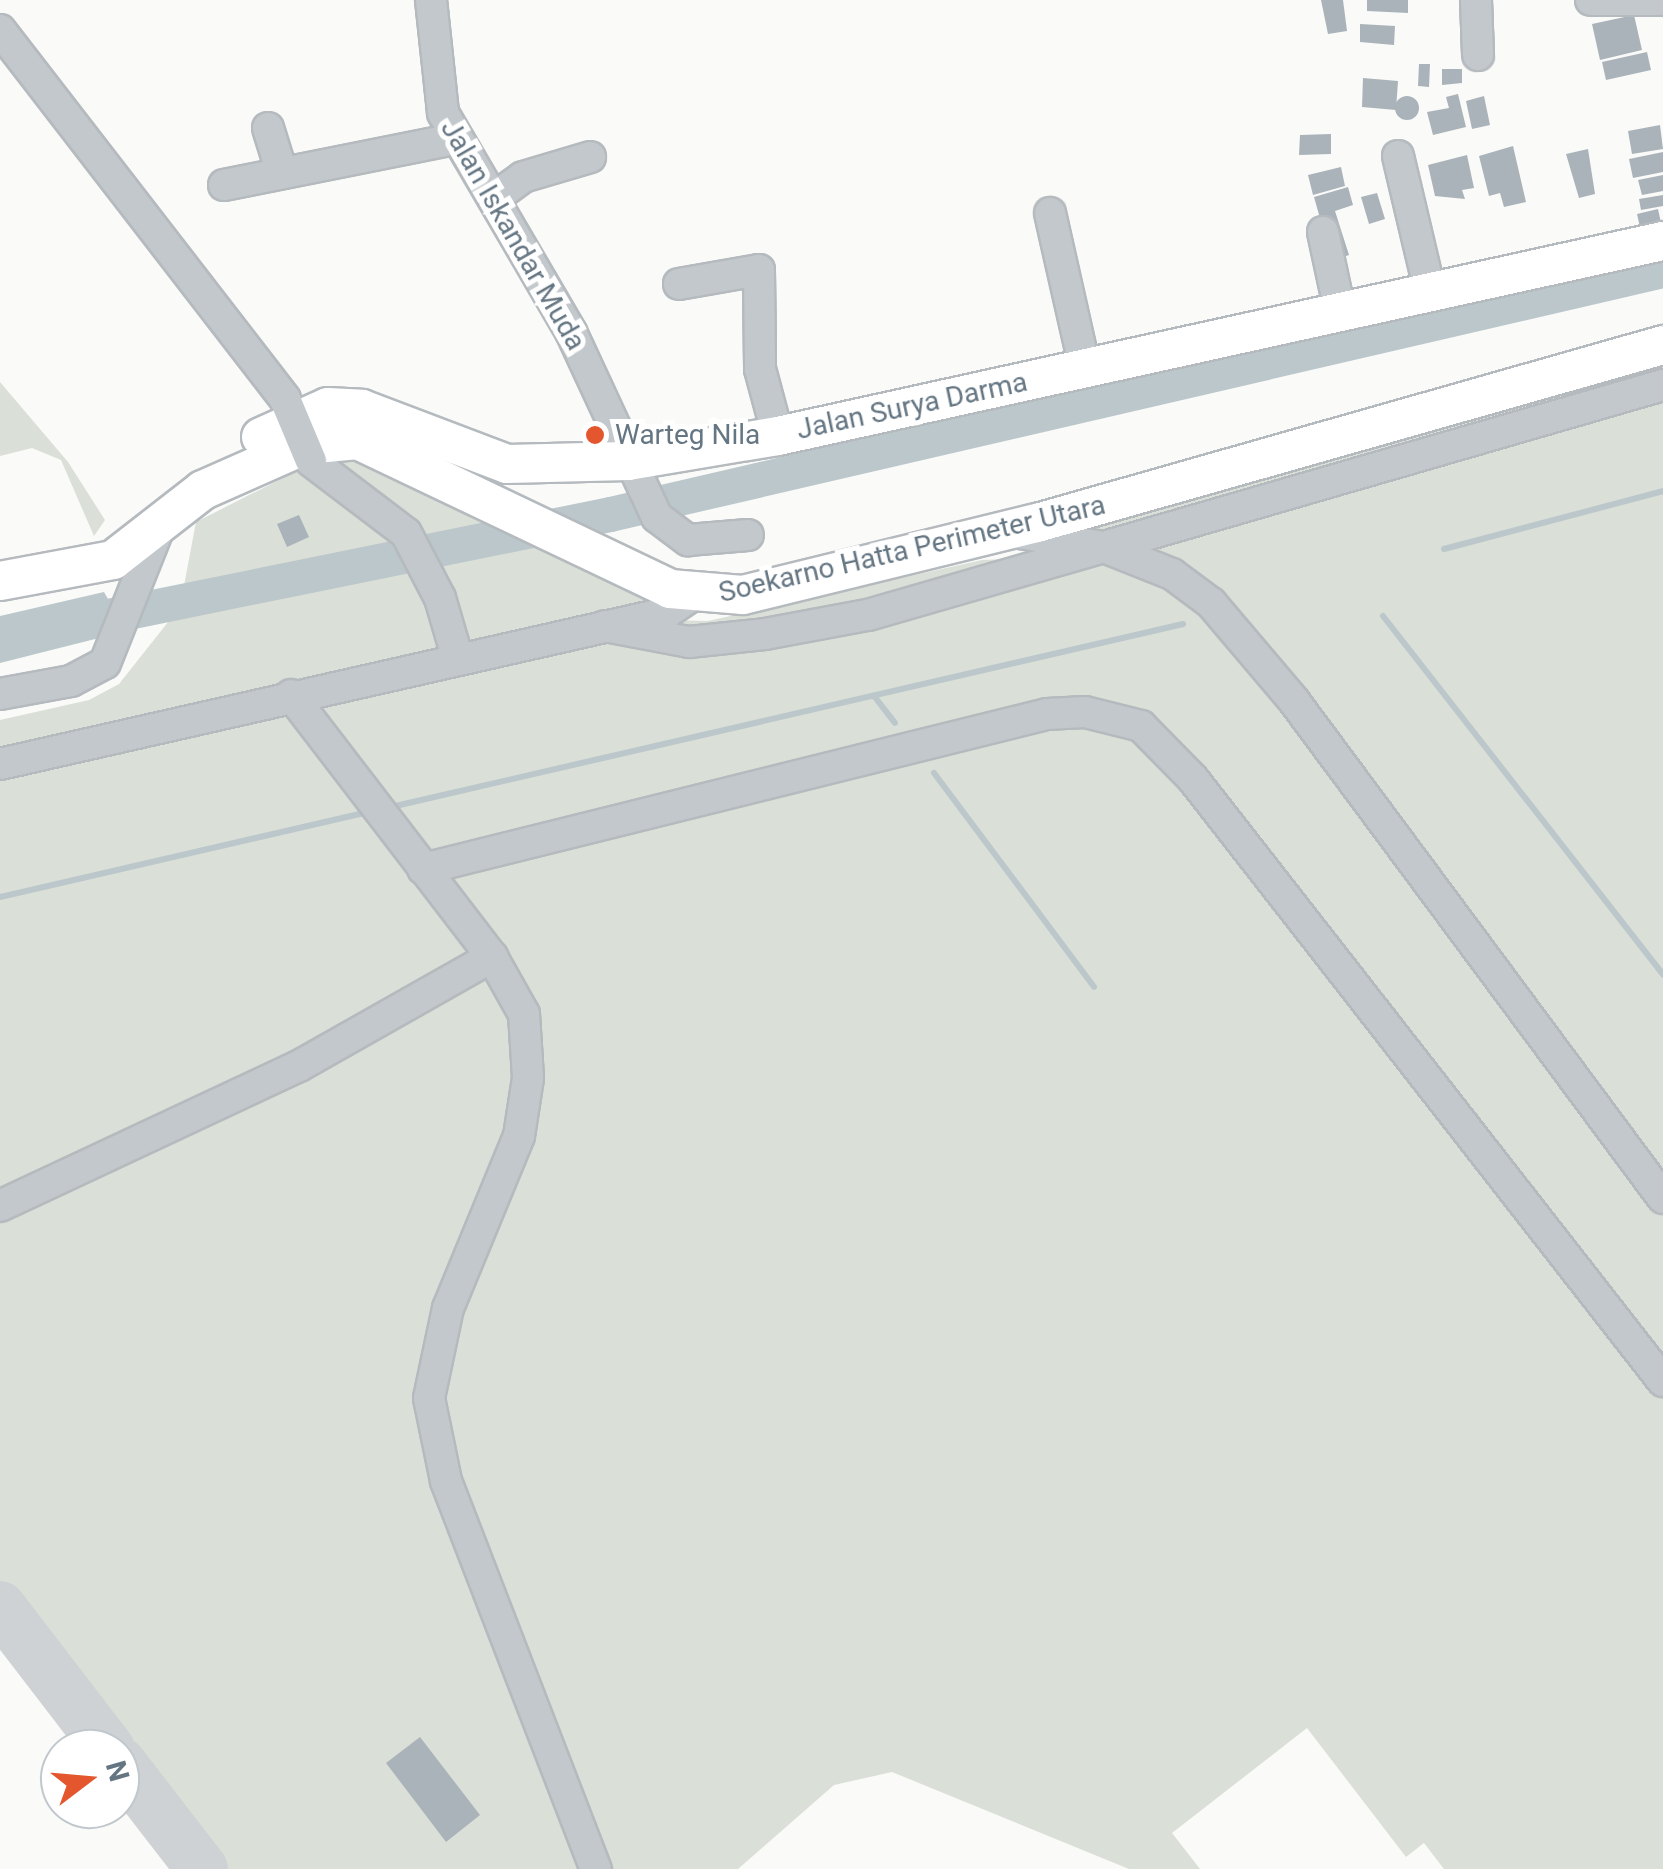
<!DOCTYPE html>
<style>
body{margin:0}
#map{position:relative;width:1663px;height:1869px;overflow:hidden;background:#fafaf8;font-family:Roboto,sans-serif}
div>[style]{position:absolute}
.green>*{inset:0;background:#dadfd7}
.water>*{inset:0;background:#bbc7cb}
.stream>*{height:6px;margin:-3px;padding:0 3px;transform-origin:3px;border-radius:3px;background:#bbc7cb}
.river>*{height:35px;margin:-17.5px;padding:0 17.5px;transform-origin:17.5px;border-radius:17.5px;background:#bbc7cb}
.taxiway>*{height:52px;margin:-26px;padding:0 26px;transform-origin:26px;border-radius:26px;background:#ced2d4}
.building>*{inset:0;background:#aab3b9}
.round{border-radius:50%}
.roads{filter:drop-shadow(2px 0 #b5babe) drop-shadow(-2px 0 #b5babe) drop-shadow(0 2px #b5babe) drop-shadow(0 -2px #b5babe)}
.minor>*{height:30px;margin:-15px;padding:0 15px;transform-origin:15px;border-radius:15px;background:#c3c8cc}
.major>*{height:38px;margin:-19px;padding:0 19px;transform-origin:19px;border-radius:19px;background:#fff}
.minor-bridge>*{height:30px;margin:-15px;padding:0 15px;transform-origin:15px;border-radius:15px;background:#c3c8cc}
.dots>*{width:28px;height:28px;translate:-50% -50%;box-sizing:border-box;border:5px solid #fff;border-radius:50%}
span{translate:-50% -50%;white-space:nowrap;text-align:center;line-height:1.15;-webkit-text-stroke:10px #fff;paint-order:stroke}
.street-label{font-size:28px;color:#657683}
.poi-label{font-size:28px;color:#657683}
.left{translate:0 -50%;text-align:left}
.north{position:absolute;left:40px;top:1729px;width:100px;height:100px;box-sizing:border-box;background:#fff;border:2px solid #c1c8cd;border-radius:50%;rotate:74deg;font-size:28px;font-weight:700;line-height:40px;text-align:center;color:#657683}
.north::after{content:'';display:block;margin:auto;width:35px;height:45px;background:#e4572e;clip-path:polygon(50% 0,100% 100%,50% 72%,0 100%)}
</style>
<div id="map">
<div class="green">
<div style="clip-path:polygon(1663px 365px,1663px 1869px,1444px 1869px,1424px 1843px,1406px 1857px,1307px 1728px,1172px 1833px,1200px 1869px,1129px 1869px,892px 1772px,834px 1785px,738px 1869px,202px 1869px,120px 1763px,120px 1749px,109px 1749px,0 1607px,0 720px,89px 700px,119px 684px,180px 607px,196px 522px,352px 443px,661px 601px,667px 620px,708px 621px,982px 560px,1043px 558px,1050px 531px)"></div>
<div style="clip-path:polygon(0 382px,68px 462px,105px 520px,94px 536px,61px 460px,32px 448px,0 456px)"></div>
</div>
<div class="water">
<div style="clip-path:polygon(104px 592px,116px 613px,103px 637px,0 663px,0 616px)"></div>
</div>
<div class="stream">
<div style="left:1444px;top:549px;width:227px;rotate:-14.8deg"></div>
<div style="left:1383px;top:616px;width:455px;rotate:52deg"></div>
<div style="left:874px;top:696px;width:34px;rotate:52deg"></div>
<div style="left:934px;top:773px;width:267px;rotate:53.2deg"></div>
<div style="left:391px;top:807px;width:813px;rotate:-13.01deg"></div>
<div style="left:0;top:897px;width:379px;rotate:-13deg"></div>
</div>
<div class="river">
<div style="left:98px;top:618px;width:522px;rotate:-11.48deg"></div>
<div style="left:610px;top:514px;width:1081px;rotate:-13.05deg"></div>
</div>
<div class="taxiway">
<div style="left:0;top:1607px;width:179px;rotate:52.5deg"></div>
<div style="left:120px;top:1763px;width:134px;rotate:52.3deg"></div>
</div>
<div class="building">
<div style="clip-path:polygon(1321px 0,1343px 0,1347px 31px,1328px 34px)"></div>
<div style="clip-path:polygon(1367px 0,1408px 0,1408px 13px,1367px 11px)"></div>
<div style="clip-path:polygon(1634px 15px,1642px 50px,1600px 60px,1592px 24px)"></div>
<div style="clip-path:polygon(1360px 24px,1395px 26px,1394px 45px,1360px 42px)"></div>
<div style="clip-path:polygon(1647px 52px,1651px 70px,1606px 80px,1602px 62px)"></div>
<div style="clip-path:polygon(1419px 64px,1430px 64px,1429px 87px,1418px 86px)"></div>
<div style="clip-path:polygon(1442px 69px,1462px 69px,1462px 83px,1442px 85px)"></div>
<div style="clip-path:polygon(1363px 78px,1398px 81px,1396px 110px,1362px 107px)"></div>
<div style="clip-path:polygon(1458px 94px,1466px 127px,1433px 135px,1427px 112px,1449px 108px,1446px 97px)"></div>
<div style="clip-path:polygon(1484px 96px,1490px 125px,1472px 129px,1466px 101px)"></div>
<div class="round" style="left:1395px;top:96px;width:24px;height:24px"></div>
<div style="clip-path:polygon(1660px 125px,1663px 149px,1632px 154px,1628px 131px)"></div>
<div style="clip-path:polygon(1331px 134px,1331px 154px,1299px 155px,1300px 135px)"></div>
<div style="clip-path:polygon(1513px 146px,1526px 202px,1504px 207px,1500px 193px,1489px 196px,1479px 156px)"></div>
<div style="clip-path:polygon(1588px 149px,1595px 194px,1579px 198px,1566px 154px)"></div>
<div style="clip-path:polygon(1663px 152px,1663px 172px,1633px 178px,1629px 159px)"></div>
<div style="clip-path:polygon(1467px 155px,1474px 188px,1462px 190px,1465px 199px,1435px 196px,1428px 165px)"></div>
<div style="clip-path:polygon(1341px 167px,1345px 186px,1313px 195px,1308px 175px)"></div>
<div style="clip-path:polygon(1663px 175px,1663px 191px,1642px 195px,1638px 180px)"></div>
<div style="clip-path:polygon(1348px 187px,1353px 205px,1335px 211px,1349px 255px,1332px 261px,1314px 197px)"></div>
<div style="clip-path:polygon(1377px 193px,1385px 219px,1369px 224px,1361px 197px)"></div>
<div style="clip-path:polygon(1663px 195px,1663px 206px,1641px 210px,1639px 199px)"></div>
<div style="clip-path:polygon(1658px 209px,1663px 232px,1642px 236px,1637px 214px)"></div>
<div style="clip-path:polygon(299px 515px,309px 537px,287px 547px,277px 524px)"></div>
<div style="clip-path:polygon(420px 1737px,480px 1815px,446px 1842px,386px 1763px)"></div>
</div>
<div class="roads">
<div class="minor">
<div style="left:431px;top:0;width:114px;rotate:83.9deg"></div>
<div style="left:443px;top:113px;width:254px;rotate:59.7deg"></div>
<div style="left:571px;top:332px;width:204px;rotate:65.1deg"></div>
<div style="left:657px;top:517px;width:39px;rotate:37deg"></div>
<div style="left:688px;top:540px;width:60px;rotate:-4.8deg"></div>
<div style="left:1476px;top:0;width:55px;rotate:87.9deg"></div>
<div style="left:1591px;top:0;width:72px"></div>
<div style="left:0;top:30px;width:466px;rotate:52.3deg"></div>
<div style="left:268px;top:128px;width:47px;rotate:72.7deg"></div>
<div style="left:1398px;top:156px;width:139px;rotate:76.7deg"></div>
<div style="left:224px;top:185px;width:235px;rotate:-11.3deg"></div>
<div style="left:497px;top:196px;width:32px;rotate:-36deg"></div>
<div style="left:523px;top:177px;width:70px;rotate:-16.6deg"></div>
<div style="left:1050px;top:213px;width:159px;rotate:77.3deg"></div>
<div style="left:1323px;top:232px;width:81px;rotate:77.9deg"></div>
<div style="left:679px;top:284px;width:81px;rotate:-9.9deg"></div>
<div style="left:759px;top:270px;width:99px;rotate:89.4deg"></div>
<div style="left:760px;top:369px;width:69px;rotate:75deg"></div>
<div style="left:311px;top:461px;width:119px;rotate:37.2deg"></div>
<div style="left:406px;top:533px;width:73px;rotate:62.4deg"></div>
<div style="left:440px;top:598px;width:60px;rotate:73.7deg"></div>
<div style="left:1007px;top:531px;width:98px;rotate:9.4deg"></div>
<div style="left:1104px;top:547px;width:582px;rotate:-16.16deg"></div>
<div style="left:605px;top:626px;width:86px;rotate:10.8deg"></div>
<div style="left:689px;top:642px;width:76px;rotate:-6deg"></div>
<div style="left:765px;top:634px;width:105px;rotate:-10.5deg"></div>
<div style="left:868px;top:615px;width:246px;rotate:-16.1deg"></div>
<div style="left:1104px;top:547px;width:73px;rotate:21.7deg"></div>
<div style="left:1172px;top:574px;width:49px;rotate:36.6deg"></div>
<div style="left:1211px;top:603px;width:128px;rotate:49.7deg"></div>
<div style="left:1294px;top:701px;width:619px;rotate:53.41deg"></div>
<div style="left:0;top:694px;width:72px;rotate:-10.4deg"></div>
<div style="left:71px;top:681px;width:38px;rotate:-28deg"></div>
<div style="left:105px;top:663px;width:152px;rotate:-68.3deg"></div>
<div style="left:291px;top:695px;width:330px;rotate:52.5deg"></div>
<div style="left:492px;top:957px;width:65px;rotate:60.7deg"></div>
<div style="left:524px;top:1014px;width:64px;rotate:86.4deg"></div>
<div style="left:528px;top:1078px;width:59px;rotate:98.8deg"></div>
<div style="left:519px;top:1136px;width:186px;rotate:112.4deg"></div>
<div style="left:448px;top:1308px;width:92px;rotate:101.9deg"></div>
<div style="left:429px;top:1398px;width:85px;rotate:78.4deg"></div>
<div style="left:446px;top:1481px;width:416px;rotate:68.9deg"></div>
<div style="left:0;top:764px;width:683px;rotate:-12.77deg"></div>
<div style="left:666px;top:613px;width:30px;rotate:-34deg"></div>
<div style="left:423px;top:869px;width:643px;rotate:-13.95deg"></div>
<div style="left:1047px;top:714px;width:38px;rotate:-3deg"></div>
<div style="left:1085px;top:712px;width:58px;rotate:14deg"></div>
<div style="left:1141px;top:726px;width:74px;rotate:45.5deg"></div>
<div style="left:1193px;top:779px;width:764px;rotate:52.02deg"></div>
<div style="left:0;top:1206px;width:330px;rotate:-25.1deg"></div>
<div style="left:299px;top:1066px;width:222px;rotate:-29.5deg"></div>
</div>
<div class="major">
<div style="left:261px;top:437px;width:73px;rotate:-24.1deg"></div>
<div style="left:328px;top:407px;width:34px;rotate:3deg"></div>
<div style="left:362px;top:409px;width:155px;rotate:20.8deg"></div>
<div style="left:507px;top:464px;width:121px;rotate:-1.4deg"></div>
<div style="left:628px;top:461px;width:152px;rotate:-9.5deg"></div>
<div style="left:778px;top:436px;width:906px;rotate:-12.43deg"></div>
<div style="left:0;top:581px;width:115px;rotate:-10.5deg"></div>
<div style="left:113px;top:560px;width:114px;rotate:-37.9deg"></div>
<div style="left:203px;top:490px;width:111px;rotate:-23.8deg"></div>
<div style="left:305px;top:445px;width:53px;rotate:-5.4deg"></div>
<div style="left:358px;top:440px;width:346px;rotate:25.5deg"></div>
<div style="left:670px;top:589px;width:73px;rotate:4.7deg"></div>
<div style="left:743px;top:595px;width:303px;rotate:-13.8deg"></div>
<div style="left:1037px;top:523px;width:651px;rotate:-15.87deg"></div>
</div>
</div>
<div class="minor-bridge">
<div style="left:285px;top:399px;width:67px;rotate:67.2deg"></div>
</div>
<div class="dots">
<div style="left:595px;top:435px;background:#e4572e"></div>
</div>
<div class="street-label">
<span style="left:513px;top:235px;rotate:60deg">Jalan Iskandar Muda</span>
<span style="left:912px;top:406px;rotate:-12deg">Jalan Surya Darma</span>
<span style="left:912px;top:549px;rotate:-13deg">Soekarno Hatta Perimeter Utara</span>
</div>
<div class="poi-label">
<span class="left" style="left:615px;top:435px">Warteg Nila</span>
</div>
<div class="north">N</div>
</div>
